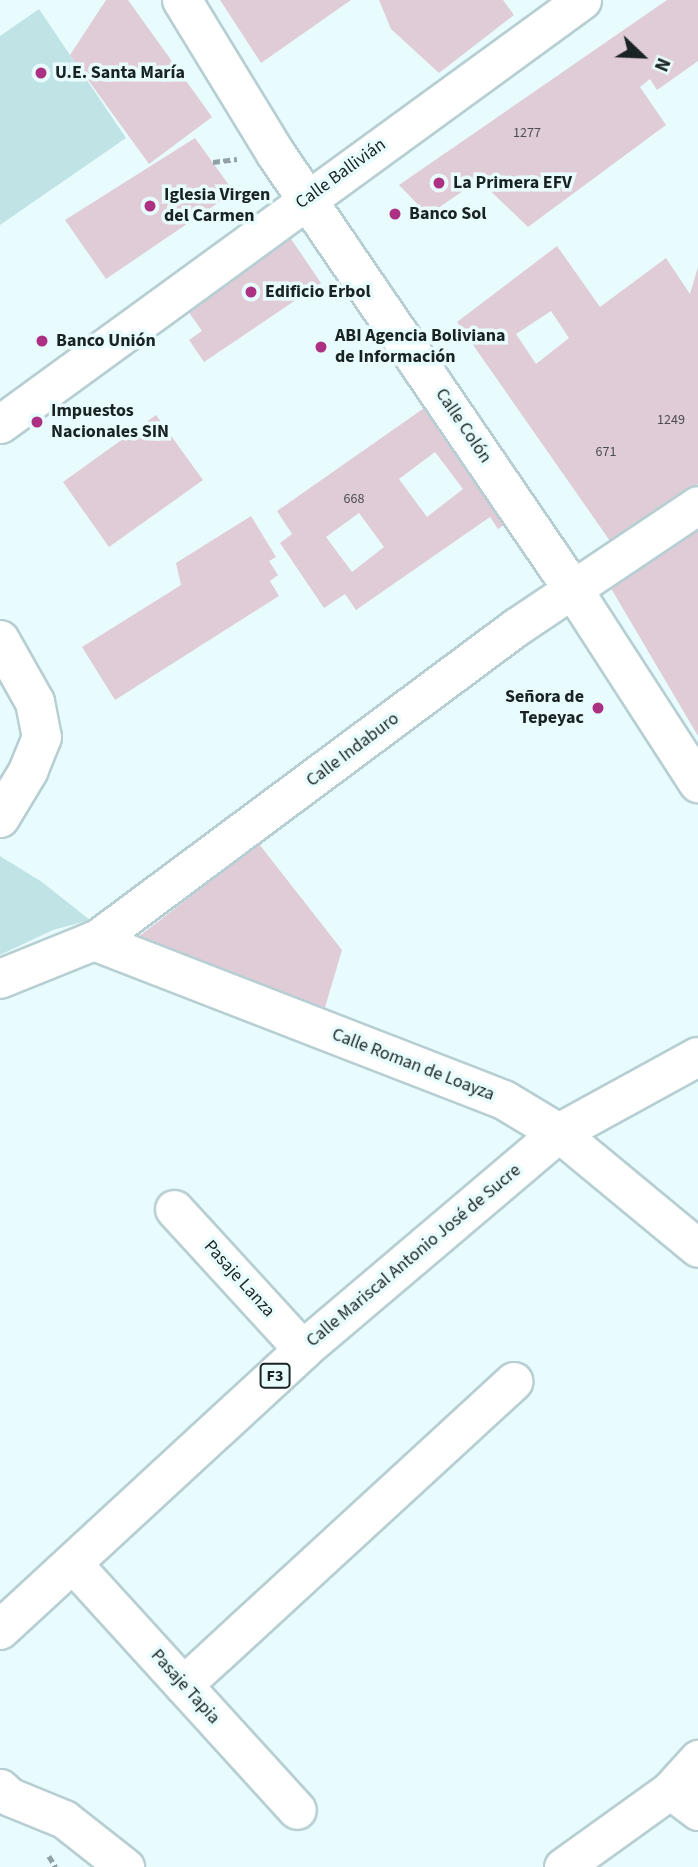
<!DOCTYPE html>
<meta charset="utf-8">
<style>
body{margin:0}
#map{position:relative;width:698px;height:1867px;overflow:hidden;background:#e8fcfe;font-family:"Source Sans 3",sans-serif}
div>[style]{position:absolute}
.green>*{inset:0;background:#c0e3e6}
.building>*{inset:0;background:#e0ccd6}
.path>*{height:4.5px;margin-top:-2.25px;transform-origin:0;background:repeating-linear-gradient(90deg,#92a1a3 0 7px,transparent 0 10.5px)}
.roads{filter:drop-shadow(2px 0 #b7cfd2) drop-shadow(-2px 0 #b7cfd2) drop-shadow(0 2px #b7cfd2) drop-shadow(0 -2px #b7cfd2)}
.minor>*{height:37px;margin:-18.5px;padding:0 18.5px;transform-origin:18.5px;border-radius:18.5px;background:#fff}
.major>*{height:38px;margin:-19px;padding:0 19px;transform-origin:19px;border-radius:19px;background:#fff}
.dots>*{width:19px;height:19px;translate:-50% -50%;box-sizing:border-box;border:4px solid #e8fcfe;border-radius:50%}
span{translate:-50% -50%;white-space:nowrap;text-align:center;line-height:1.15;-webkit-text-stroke:7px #e8fcfe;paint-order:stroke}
.number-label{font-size:14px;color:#4c4d50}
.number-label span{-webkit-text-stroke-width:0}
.shield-label span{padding:2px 5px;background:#e8fcfe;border:2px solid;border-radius:5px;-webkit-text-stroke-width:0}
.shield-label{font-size:16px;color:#1a2324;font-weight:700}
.poi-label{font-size:18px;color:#1a2324;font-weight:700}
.left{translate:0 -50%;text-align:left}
.right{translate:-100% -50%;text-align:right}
.street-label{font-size:18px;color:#1a2324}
.north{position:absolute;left:607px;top:21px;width:70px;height:70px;-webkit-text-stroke:5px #e8fcfe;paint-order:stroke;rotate:113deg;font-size:19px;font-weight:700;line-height:28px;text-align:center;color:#1a2324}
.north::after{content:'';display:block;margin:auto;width:24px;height:32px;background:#1a2324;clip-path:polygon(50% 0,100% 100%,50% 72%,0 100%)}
</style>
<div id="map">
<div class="green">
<div style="clip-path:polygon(39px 9px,126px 138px,0 225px,0 36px)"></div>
<div style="clip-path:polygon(0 856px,42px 882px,90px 920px,53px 930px,0 955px)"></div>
</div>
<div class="building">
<div style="clip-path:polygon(106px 0,128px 0,212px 117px,149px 164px,70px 55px)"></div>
<div style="clip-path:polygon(220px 0,351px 0,261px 63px)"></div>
<div style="clip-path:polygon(379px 0,503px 0,514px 15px,439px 73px,391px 29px)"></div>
<div style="clip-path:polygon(667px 0,698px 0,698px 61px,657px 90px,650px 79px,640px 87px,666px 125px,528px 227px,479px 180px,428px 215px,399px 185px)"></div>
<div style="clip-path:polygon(195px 138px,234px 192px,106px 279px,65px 220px)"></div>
<div style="clip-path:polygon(285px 230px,321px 283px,204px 362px,189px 340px,202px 331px,181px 301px)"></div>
<div style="clip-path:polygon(evenodd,557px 246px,600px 307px,666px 258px,690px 294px,698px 267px,698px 484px,610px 541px,457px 322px,557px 246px,551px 311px,569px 338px,536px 364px,516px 334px,551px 311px)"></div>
<div style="clip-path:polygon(evenodd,447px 392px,528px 509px,498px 529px,490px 517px,356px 610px,345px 594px,324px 608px,280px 543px,292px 534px,277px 511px,447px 392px,435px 452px,463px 489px,427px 517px,399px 479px,435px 452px,447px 392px,359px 513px,384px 547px,352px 572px,326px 537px,359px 513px)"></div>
<div style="clip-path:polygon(156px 415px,203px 480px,109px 547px,63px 482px)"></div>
<div style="clip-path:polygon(251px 516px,276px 557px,269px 561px,278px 575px,270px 581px,279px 596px,115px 700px,82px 647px,181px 585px,176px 563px)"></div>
<div style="clip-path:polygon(698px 519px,698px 736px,609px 585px)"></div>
<div style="clip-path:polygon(259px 844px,342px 950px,324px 1011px,138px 937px)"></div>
</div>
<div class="path">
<div style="left:213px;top:162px;width:24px;rotate:-7deg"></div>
<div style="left:49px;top:1856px;width:13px;rotate:58deg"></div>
</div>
<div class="roads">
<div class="minor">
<div style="left:0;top:424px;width:720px;rotate:-36.07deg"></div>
<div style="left:94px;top:941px;width:526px;rotate:-36.65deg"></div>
<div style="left:516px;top:627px;width:219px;rotate:-33.8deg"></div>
<div style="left:559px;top:1133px;width:180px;rotate:39.6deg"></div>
<div style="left:174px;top:1209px;width:191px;rotate:47.5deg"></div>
<div style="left:74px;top:1565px;width:331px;rotate:47.7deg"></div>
<div style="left:183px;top:1685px;width:449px;rotate:-42.6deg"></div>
<div style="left:0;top:1788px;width:13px;rotate:42deg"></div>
<div style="left:10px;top:1797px;width:58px;rotate:22.2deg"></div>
<div style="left:64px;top:1819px;width:78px;rotate:38.2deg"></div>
<div style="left:670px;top:1790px;width:35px;rotate:37deg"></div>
<div style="left:563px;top:1867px;width:132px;rotate:-35.7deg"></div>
<div style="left:670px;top:1790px;width:42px;rotate:-47.9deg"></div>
</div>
<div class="major">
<div style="left:182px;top:0;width:180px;rotate:58.6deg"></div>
<div style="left:276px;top:154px;width:529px;rotate:55.71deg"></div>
<div style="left:574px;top:591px;width:229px;rotate:57.1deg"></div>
<div style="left:0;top:640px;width:71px;rotate:60.6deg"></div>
<div style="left:35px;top:702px;width:36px;rotate:79deg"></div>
<div style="left:42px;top:737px;width:35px;rotate:112deg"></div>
<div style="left:29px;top:770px;width:56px;rotate:121.1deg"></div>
<div style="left:0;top:979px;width:101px;rotate:-22deg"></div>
<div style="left:94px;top:941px;width:440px;rotate:21.2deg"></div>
<div style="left:504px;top:1100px;width:64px;rotate:31deg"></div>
<div style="left:0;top:1630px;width:413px;rotate:-42.7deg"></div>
<div style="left:303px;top:1350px;width:336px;rotate:-40.3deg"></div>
<div style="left:559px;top:1133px;width:158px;rotate:-28.7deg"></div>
</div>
</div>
<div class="dots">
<div style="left:41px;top:73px;background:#ad3182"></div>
<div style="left:439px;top:183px;background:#ad3182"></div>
<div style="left:150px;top:206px;background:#ad3182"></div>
<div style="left:395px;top:214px;background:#ad3182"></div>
<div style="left:251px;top:292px;background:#ad3182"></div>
<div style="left:42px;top:341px;background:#ad3182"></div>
<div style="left:321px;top:347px;background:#ad3182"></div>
<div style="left:37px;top:422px;background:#ad3182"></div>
<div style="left:598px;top:708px;background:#ad3182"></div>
</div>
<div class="number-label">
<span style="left:527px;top:133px">1277</span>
<span style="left:671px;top:420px">1249</span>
<span style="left:606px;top:452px">671</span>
<span style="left:354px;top:499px">668</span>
</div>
<div class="shield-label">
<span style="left:275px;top:1376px">F3</span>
</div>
<div class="poi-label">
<span class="left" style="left:55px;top:73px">U.E. Santa María</span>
<span class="left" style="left:453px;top:183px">La Primera EFV</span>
<span class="left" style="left:164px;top:206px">Iglesia Virgen<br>del Carmen</span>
<span class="left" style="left:409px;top:214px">Banco Sol</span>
<span class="left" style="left:265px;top:292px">Edificio Erbol</span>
<span class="left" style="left:335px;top:347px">ABI Agencia Boliviana<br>de Información</span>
<span class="left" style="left:56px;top:341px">Banco Unión</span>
<span class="left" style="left:51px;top:422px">Impuestos<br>Nacionales SIN</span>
<span class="right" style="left:584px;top:708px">Señora de<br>Tepeyac</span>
</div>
<div class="street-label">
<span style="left:341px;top:174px;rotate:-36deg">Calle Ballivián</span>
<span style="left:463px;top:426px;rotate:56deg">Calle Colón</span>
<span style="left:353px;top:750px;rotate:-37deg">Calle Indaburo</span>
<span style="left:413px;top:1065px;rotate:21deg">Calle Roman de Loayza</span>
<span style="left:414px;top:1256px;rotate:-40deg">Calle Mariscal Antonio José de Sucre</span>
<span style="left:239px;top:1279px;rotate:48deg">Pasaje Lanza</span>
<span style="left:185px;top:1687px;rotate:48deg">Pasaje Tapia</span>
</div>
<div class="north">N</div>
</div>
